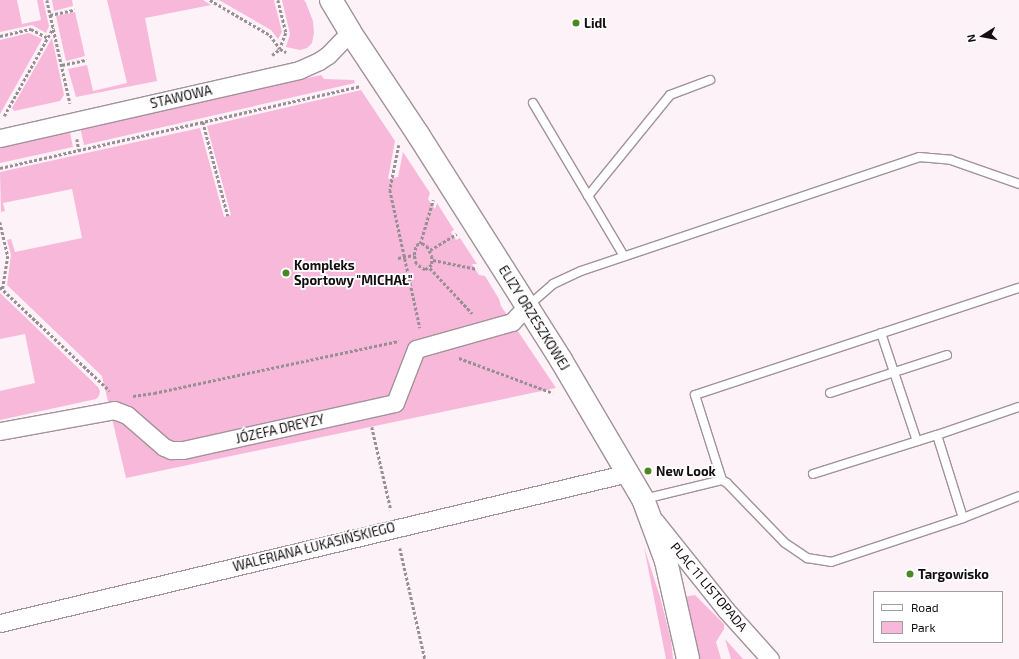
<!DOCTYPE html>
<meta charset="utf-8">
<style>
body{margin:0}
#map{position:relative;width:1019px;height:659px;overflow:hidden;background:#fdf2f7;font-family:"Exo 2",sans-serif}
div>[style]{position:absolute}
.green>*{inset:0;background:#f7b8da}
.path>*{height:2.5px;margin-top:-1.25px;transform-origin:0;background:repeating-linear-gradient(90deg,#988f94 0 3px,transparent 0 5px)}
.roads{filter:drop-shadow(1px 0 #a2929a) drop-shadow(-1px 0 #a2929a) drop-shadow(0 1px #a2929a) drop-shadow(0 -1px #a2929a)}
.lane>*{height:8px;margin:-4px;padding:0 4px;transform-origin:4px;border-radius:4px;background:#fff}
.street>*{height:17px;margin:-8.5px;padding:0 8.5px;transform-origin:8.5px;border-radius:8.5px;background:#fff}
.secondary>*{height:22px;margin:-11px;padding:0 11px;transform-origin:11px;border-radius:11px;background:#fff}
.dots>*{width:11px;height:11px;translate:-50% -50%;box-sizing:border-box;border:2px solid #fff;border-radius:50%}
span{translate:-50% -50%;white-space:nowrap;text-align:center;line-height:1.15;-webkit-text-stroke:3.5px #fff;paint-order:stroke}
.poi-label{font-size:13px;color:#130d10;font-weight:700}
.left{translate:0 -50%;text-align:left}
.street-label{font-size:13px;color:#130d10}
.legend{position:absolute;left:873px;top:591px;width:130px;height:52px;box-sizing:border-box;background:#fff;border:1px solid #a19e9f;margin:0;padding:5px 7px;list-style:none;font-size:12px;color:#130d10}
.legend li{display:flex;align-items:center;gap:8px;height:20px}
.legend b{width:20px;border:1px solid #a19e9f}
.north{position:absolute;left:963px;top:16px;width:40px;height:40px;-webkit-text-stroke:3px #fff;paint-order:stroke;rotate:259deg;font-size:11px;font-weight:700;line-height:16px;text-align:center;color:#130d10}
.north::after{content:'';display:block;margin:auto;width:14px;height:18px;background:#130d10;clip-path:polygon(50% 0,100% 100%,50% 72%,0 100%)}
</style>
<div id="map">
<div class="green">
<div style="clip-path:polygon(0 0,17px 0,22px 24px,41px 20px,37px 0,43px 0,49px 26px,46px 33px,32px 25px,0 32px)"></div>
<div style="clip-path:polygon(52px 0,72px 0,73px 6px,54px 11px)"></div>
<div style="clip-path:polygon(107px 0,203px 0,211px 5px,145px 18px,157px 81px,76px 97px,68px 69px,87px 65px,93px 91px,127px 83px)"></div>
<div style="clip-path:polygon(219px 0,274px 0,282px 32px,278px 39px,271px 30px)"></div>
<div style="clip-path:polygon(282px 0,304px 0,306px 3px,313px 21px,314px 33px,312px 43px,307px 48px,300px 50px,286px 47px,290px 34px)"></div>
<div style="clip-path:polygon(75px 12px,85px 56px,66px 61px,56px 16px)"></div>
<div style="clip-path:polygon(29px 33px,42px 39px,0 114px,0 40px)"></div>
<div style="clip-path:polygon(52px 38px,64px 95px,60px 101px,14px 111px,12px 108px)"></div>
<div style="clip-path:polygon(321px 75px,324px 79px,354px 80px,355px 83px,84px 145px,80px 127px)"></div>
<div style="clip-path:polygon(361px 90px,395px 141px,388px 179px,398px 177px,403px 152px,430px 193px,428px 199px,435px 209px,437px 203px,454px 230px,451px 232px,456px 240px,460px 238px,477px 264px,472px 264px,479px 275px,485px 276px,499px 299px,501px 306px,556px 388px,126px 478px,102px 376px,7px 285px,11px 255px,7px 240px,11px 239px,15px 252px,82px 238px,72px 189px,3px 203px,5px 211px,1px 212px,0 172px,200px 128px,224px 217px,228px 216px,231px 215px,207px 126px)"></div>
<div style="clip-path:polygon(69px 128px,73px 147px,0 163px,0 144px)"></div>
<div style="clip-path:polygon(0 293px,98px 387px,100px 391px,99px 396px,96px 399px,0 420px,0 391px,35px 383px,25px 334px,0 339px)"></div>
<div style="clip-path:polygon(644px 547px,660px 597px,671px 640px,673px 659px,666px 659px)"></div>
<div style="clip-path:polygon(695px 595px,724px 624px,724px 629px,716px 642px,721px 659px,699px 659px,684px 597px)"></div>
<div style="clip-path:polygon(725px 639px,743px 659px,731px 659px)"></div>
</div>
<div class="path">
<div style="left:47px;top:0;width:106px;rotate:77.4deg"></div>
<div style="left:210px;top:0;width:69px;rotate:30.3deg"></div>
<div style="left:270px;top:35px;width:17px;rotate:54deg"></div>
<div style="left:278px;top:0;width:34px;rotate:76deg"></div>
<div style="left:286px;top:33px;width:17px;rotate:111deg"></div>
<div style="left:50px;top:15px;width:25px;rotate:-12deg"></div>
<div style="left:0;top:36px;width:32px;rotate:-13deg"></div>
<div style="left:31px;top:29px;width:19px;rotate:28deg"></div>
<div style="left:272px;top:55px;width:10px;rotate:-37deg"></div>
<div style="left:280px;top:49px;width:7px;rotate:27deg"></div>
<div style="left:62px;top:65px;width:25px;rotate:-12deg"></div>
<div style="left:4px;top:116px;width:101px;rotate:-60.9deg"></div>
<div style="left:203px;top:122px;width:97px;rotate:75.1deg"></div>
<div style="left:77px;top:139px;width:11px;rotate:80deg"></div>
<div style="left:399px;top:145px;width:46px;rotate:101.3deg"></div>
<div style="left:390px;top:190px;width:141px;rotate:77.7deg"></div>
<div style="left:0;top:168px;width:369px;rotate:-12.8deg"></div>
<div style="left:0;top:222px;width:35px;rotate:77deg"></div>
<div style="left:8px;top:256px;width:33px;rotate:99deg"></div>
<div style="left:422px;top:243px;width:6px;rotate:31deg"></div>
<div style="left:427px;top:246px;width:11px;rotate:63deg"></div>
<div style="left:432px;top:256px;width:9px;rotate:90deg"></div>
<div style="left:432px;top:265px;width:9px;rotate:144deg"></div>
<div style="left:425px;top:270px;width:11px;rotate:-146deg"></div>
<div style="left:416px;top:264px;width:9px;rotate:-103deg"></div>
<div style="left:414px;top:255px;width:10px;rotate:-79deg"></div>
<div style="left:416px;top:245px;width:6px;rotate:-18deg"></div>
<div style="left:420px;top:244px;width:46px;rotate:-73.5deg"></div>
<div style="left:430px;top:250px;width:31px;rotate:-31deg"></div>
<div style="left:398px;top:258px;width:16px;rotate:-11deg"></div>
<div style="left:433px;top:260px;width:45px;rotate:11.6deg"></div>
<div style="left:430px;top:268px;width:62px;rotate:47deg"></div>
<div style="left:0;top:287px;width:151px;rotate:43.4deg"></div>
<div style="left:459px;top:358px;width:100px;rotate:20.4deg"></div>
<div style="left:133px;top:396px;width:21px;rotate:-8deg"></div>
<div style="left:154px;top:393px;width:250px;rotate:-12deg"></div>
<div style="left:372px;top:427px;width:85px;rotate:77.1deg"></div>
<div style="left:400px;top:548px;width:114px;rotate:77.3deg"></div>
</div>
<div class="roads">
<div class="lane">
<div style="left:533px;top:103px;width:178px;rotate:59.3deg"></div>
<div style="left:588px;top:196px;width:130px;rotate:-50.9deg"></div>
<div style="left:670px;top:95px;width:43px;rotate:-20.6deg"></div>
<div style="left:528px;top:306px;width:33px;rotate:-41deg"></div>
<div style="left:553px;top:284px;width:31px;rotate:-25deg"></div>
<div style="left:581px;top:271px;width:357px;rotate:-18.6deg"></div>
<div style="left:919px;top:157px;width:32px;rotate:5deg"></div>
<div style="left:951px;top:160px;width:72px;rotate:19.4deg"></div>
<div style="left:881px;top:333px;width:114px;rotate:71.6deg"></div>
<div style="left:830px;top:393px;width:123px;rotate:-18deg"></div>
<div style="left:813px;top:474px;width:130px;rotate:-17.5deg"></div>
<div style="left:722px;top:480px;width:89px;rotate:-107.6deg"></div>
<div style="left:695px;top:395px;width:341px;rotate:-18.3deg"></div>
<div style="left:644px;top:499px;width:80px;rotate:-13.7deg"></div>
<div style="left:722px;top:480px;width:6px;rotate:31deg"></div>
<div style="left:727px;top:483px;width:83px;rotate:46deg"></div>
<div style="left:785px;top:543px;width:27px;rotate:34deg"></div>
<div style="left:807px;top:558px;width:24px;rotate:9deg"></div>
<div style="left:831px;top:562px;width:139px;rotate:-18.4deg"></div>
<div style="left:963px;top:518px;width:60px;rotate:-21.4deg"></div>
<div style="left:963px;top:518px;width:87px;rotate:-107.4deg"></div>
<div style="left:937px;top:435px;width:87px;rotate:-18.9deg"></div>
</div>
<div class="street">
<div style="left:0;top:138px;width:307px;rotate:-12.8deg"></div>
<div style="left:299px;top:70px;width:22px;rotate:-24deg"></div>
<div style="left:319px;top:61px;width:11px;rotate:-34deg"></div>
<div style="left:328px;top:55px;width:32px;rotate:-46deg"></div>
<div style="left:0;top:431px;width:116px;rotate:-10.4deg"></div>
<div style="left:114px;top:410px;width:14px;rotate:21deg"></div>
<div style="left:127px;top:415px;width:49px;rotate:40.9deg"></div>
<div style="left:164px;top:447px;width:8px;rotate:23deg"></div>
<div style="left:171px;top:450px;width:12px"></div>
<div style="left:183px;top:450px;width:217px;rotate:-12.5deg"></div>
<div style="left:395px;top:403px;width:58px;rotate:-68.7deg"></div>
<div style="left:416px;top:349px;width:100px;rotate:-15.7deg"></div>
<div style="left:512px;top:322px;width:22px;rotate:-47deg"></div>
<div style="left:655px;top:521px;width:114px;rotate:51.4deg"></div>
<div style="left:726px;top:610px;width:66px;rotate:48.1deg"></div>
<div style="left:0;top:623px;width:646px;rotate:-13.43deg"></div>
</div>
<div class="secondary">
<div style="left:331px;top:0;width:37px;rotate:59deg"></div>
<div style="left:350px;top:32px;width:125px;rotate:56.4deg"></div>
<div style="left:419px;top:136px;width:265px;rotate:57.6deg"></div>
<div style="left:561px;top:360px;width:161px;rotate:59.5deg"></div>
<div style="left:643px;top:499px;width:66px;rotate:69.6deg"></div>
<div style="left:666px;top:561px;width:100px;rotate:77.3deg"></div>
</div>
</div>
<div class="dots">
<div style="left:576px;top:23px;background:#4c8724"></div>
<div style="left:286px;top:273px;background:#4c8724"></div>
<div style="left:648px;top:471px;background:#4c8724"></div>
<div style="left:910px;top:574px;background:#4c8724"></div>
</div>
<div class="poi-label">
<span class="left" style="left:584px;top:23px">Lidl</span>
<span class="left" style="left:294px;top:273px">Kompleks<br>Sportowy "MICHAŁ"</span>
<span class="left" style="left:656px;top:471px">New Look</span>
<span class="left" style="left:918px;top:574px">Targowisko</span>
</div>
<div class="street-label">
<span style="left:181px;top:97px;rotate:-13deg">STAWOWA</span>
<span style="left:534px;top:318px;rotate:58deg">ELIZY ORZESZKOWEJ</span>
<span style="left:280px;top:429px;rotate:-13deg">JÓZEFA DREYZY</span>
<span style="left:314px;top:547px;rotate:-14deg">WALERIANA ŁUKASIŃSKIEGO</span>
<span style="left:709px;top:587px;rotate:50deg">PLAC 11 LISTOPADA</span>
</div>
<ul class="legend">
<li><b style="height:5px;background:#fff"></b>Road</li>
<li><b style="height:11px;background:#f7b8da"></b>Park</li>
</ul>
<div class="north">N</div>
</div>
